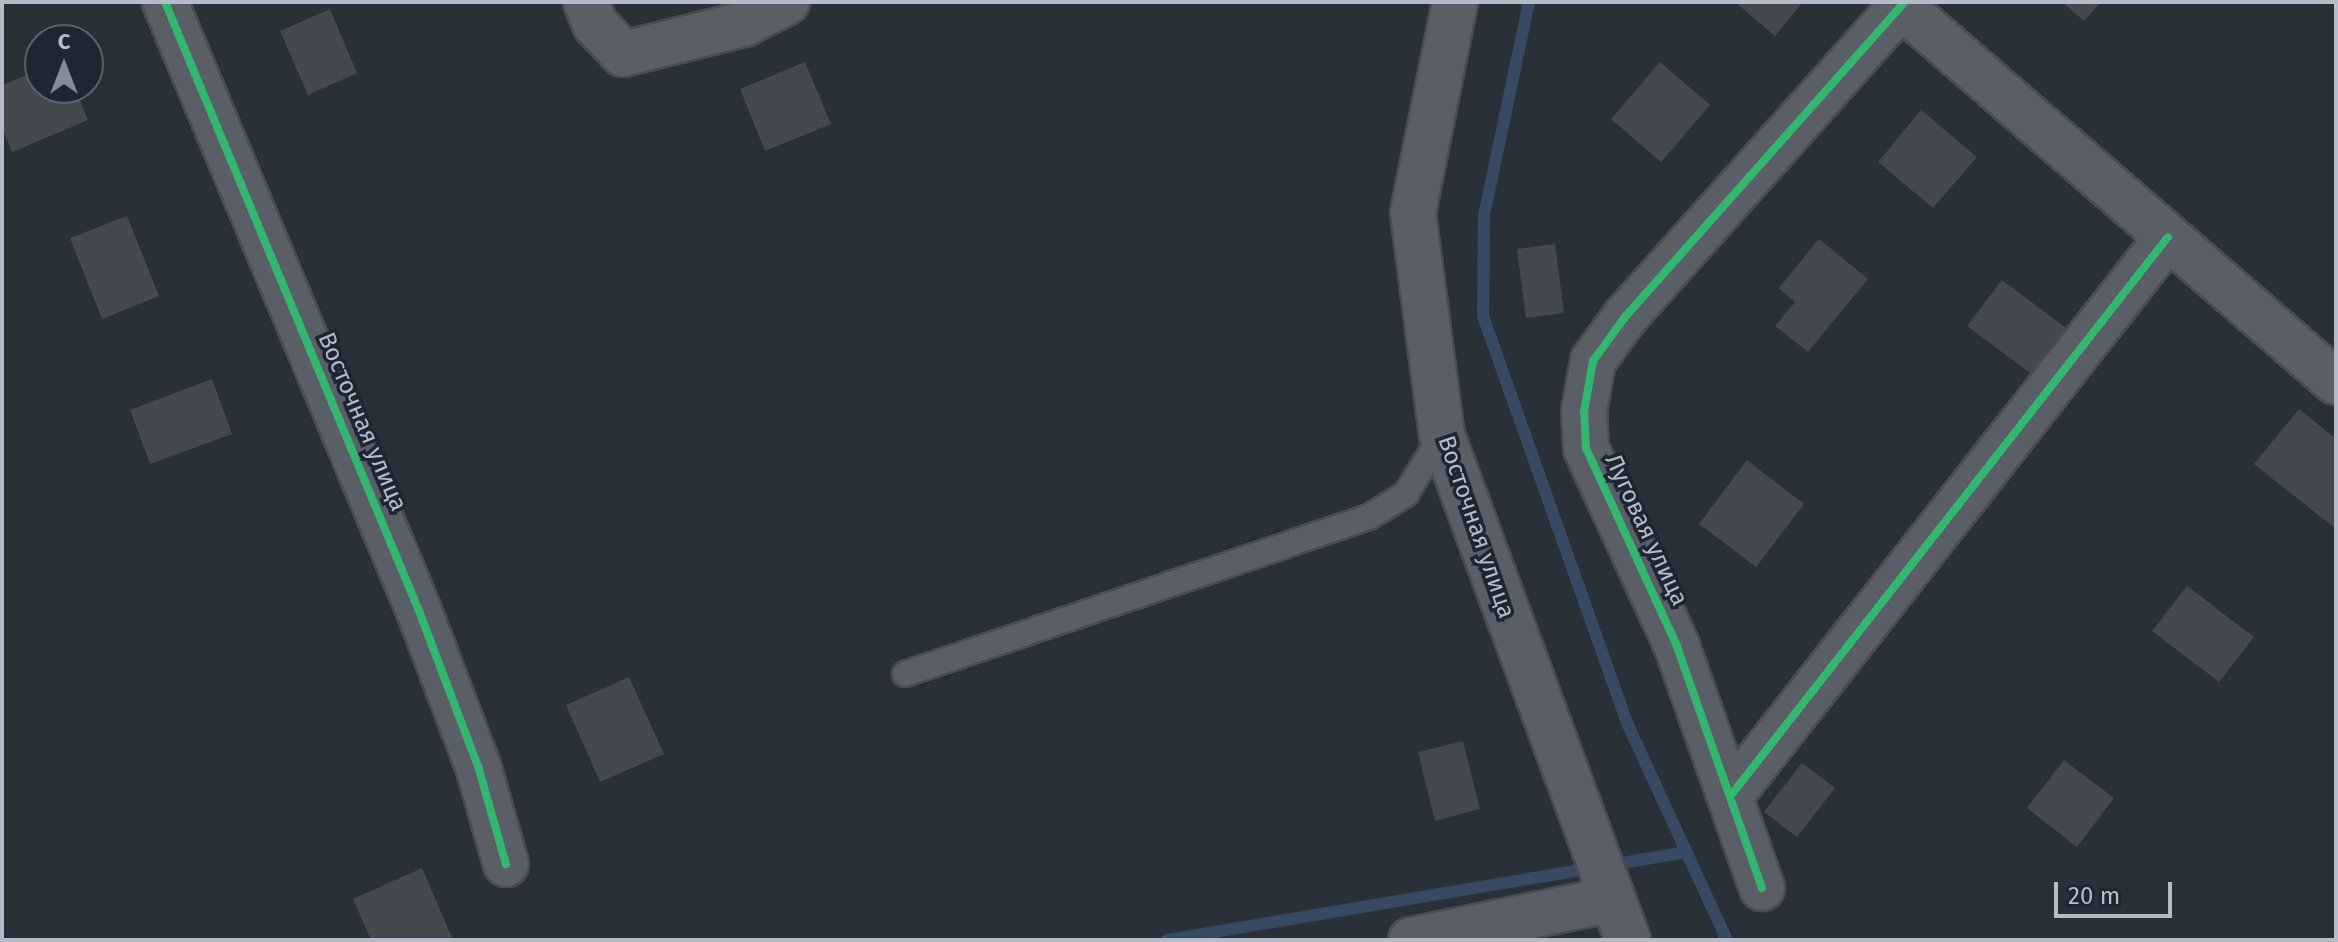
<!DOCTYPE html>
<meta charset="utf-8">
<style>
body{margin:0}
#map{position:relative;width:2338px;height:942px;overflow:hidden;background:#2a3038;font-family:"Fira Sans",sans-serif}
div>[style]{position:absolute}
.stream>*{height:12px;margin:-6px;padding:0 6px;transform-origin:6px;border-radius:6px;background:#384963}
.building>*{inset:0;background:#444950}
.roads{filter:drop-shadow(2px 0 #484c53) drop-shadow(-2px 0 #484c53) drop-shadow(0 2px #484c53) drop-shadow(0 -2px #484c53)}
.lane>*{height:24px;margin:-12px;padding:0 12px;transform-origin:12px;border-radius:12px;background:#5a5e66}
.street>*{height:44px;margin:-22px;padding:0 22px;transform-origin:22px;border-radius:22px;background:#5a5e66}
.cycleway>*{height:8px;margin:-4px;padding:0 4px;transform-origin:4px;border-radius:4px;background:#33b770}
span{translate:-50% -50%;white-space:nowrap;text-align:center;line-height:1.15;-webkit-text-stroke:7px #1d2633;paint-order:stroke}
.street-label{font-size:24px;color:#b4bcc9}
.frame{position:absolute;inset:0;border:4px solid #b4bcc9;pointer-events:none}
.north{position:absolute;left:24px;top:24px;width:80px;height:80px;box-sizing:border-box;background:#1d2633;border:2px solid #59626f;border-radius:50%;rotate:0deg;font-size:22px;font-weight:700;line-height:32px;text-align:center;color:#b4bcc9}
.north::after{content:'';display:block;margin:auto;width:28px;height:36px;background:#848b96;clip-path:polygon(50% 0,100% 100%,50% 72%,0 100%)}
.scale{position:absolute;left:2054px;top:882px;width:118px;height:36px;box-sizing:border-box;border:4px solid #b4bcc9;border-top:0;padding-left:10px;font-size:24px;line-height:28px;white-space:nowrap;color:#b4bcc9;-webkit-text-stroke:6px #1d2633;paint-order:stroke}
</style>
<div id="map">
<div class="stream">
<div style="left:1529px;top:2px;width:218px;rotate:101.9deg"></div>
<div style="left:1484px;top:215px;width:101px;rotate:90.6deg"></div>
<div style="left:1483px;top:316px;width:434px;rotate:70.5deg"></div>
<div style="left:1628px;top:725px;width:237px;rotate:65.3deg"></div>
<div style="left:1167px;top:940px;width:527px;rotate:-9.61deg"></div>
</div>
<div class="building">
<div style="clip-path:polygon(1735px 2px,1803px 2px,1775px 36px)"></div>
<div style="clip-path:polygon(2062px 2px,2101px 2px,2084px 21px)"></div>
<div style="clip-path:polygon(330px 9px,357px 73px,308px 95px,280px 31px)"></div>
<div style="clip-path:polygon(805px 62px,831px 124px,765px 151px,740px 89px)"></div>
<div style="clip-path:polygon(1660px 62px,1710px 105px,1661px 162px,1611px 119px)"></div>
<div style="clip-path:polygon(40px 70px,40px 88px,75px 88px,88px 120px,12px 152px,2px 127px,2px 85px)"></div>
<div style="clip-path:polygon(1921px 110px,1977px 157px,1933px 208px,1878px 162px)"></div>
<div style="clip-path:polygon(127px 216px,159px 296px,102px 319px,70px 238px)"></div>
<div style="clip-path:polygon(1819px 239px,1868px 279px,1808px 352px,1775px 326px,1795px 302px,1779px 288px)"></div>
<div style="clip-path:polygon(1555px 244px,1564px 313px,1526px 318px,1517px 249px)"></div>
<div style="clip-path:polygon(2002px 280px,2069px 330px,2034px 376px,1967px 326px)"></div>
<div style="clip-path:polygon(212px 379px,232px 434px,150px 464px,130px 410px)"></div>
<div style="clip-path:polygon(2299px 409px,2336px 439px,2336px 529px,2254px 464px)"></div>
<div style="clip-path:polygon(1747px 460px,1804px 504px,1756px 567px,1699px 524px)"></div>
<div style="clip-path:polygon(2187px 586px,2254px 637px,2219px 682px,2152px 631px)"></div>
<div style="clip-path:polygon(629px 677px,664px 754px,600px 782px,566px 705px)"></div>
<div style="clip-path:polygon(1463px 741px,1480px 809px,1435px 821px,1418px 752px)"></div>
<div style="clip-path:polygon(2064px 760px,2114px 798px,2077px 847px,2027px 808px)"></div>
<div style="clip-path:polygon(1802px 763px,1835px 788px,1797px 837px,1764px 812px)"></div>
<div style="clip-path:polygon(422px 868px,453px 940px,371px 940px,353px 899px)"></div>
</div>
<div class="roads">
<div class="lane">
<div style="left:905px;top:674px;width:490px;rotate:-18.7deg"></div>
<div style="left:1369px;top:517px;width:44px;rotate:-31.9deg"></div>
<div style="left:1406px;top:494px;width:69px;rotate:-58.6deg"></div>
</div>
<div class="street">
<div style="left:165px;top:2px;width:660px;rotate:67.36deg"></div>
<div style="left:419px;top:611px;width:166px;rotate:69.2deg"></div>
<div style="left:478px;top:766px;width:102px;rotate:74.1deg"></div>
<div style="left:586px;top:2px;width:24px;rotate:68deg"></div>
<div style="left:595px;top:24px;width:41px;rotate:47deg"></div>
<div style="left:623px;top:54px;width:125px;rotate:-13.9deg"></div>
<div style="left:744px;top:24px;width:48px;rotate:-27.1deg"></div>
<div style="left:1455px;top:2px;width:215px;rotate:101.3deg"></div>
<div style="left:1413px;top:213px;width:224px;rotate:82.6deg"></div>
<div style="left:1442px;top:435px;width:538px;rotate:69.78deg"></div>
<div style="left:1901px;top:6px;width:575px;rotate:40.84deg"></div>
<div style="left:1732px;top:794px;width:707px;rotate:-51.95deg"></div>
<div style="left:1762px;top:888px;width:256px;rotate:-109.4deg"></div>
<div style="left:1677px;top:646px;width:218px;rotate:-114.7deg"></div>
<div style="left:1586px;top:448px;width:36px;rotate:-93deg"></div>
<div style="left:1584px;top:412px;width:52px;rotate:-80deg"></div>
<div style="left:1593px;top:361px;width:54px;rotate:-54deg"></div>
<div style="left:1625px;top:317px;width:421px;rotate:-48.4deg"></div>
<div style="left:1411px;top:940px;width:203px;rotate:-11.4deg"></div>
</div>
</div>
<div class="cycleway">
<div style="left:165px;top:2px;width:660px;rotate:67.36deg"></div>
<div style="left:419px;top:611px;width:166px;rotate:69.2deg"></div>
<div style="left:478px;top:766px;width:102px;rotate:74.1deg"></div>
<div style="left:1732px;top:794px;width:707px;rotate:-51.95deg"></div>
<div style="left:1762px;top:888px;width:256px;rotate:-109.4deg"></div>
<div style="left:1677px;top:646px;width:218px;rotate:-114.7deg"></div>
<div style="left:1586px;top:448px;width:36px;rotate:-93deg"></div>
<div style="left:1584px;top:412px;width:52px;rotate:-80deg"></div>
<div style="left:1593px;top:361px;width:54px;rotate:-54deg"></div>
<div style="left:1625px;top:317px;width:421px;rotate:-48.4deg"></div>
</div>
<div class="street-label">
<span style="left:362px;top:422px;rotate:67deg">Восточная улица</span>
<span style="left:1476px;top:527px;rotate:71deg">Восточная улица</span>
<span style="left:1646px;top:530px;rotate:65deg">Луговая улица</span>
</div>
<div class="frame"></div>
<div class="north">С</div>
<div class="scale">20 m</div>
</div>
